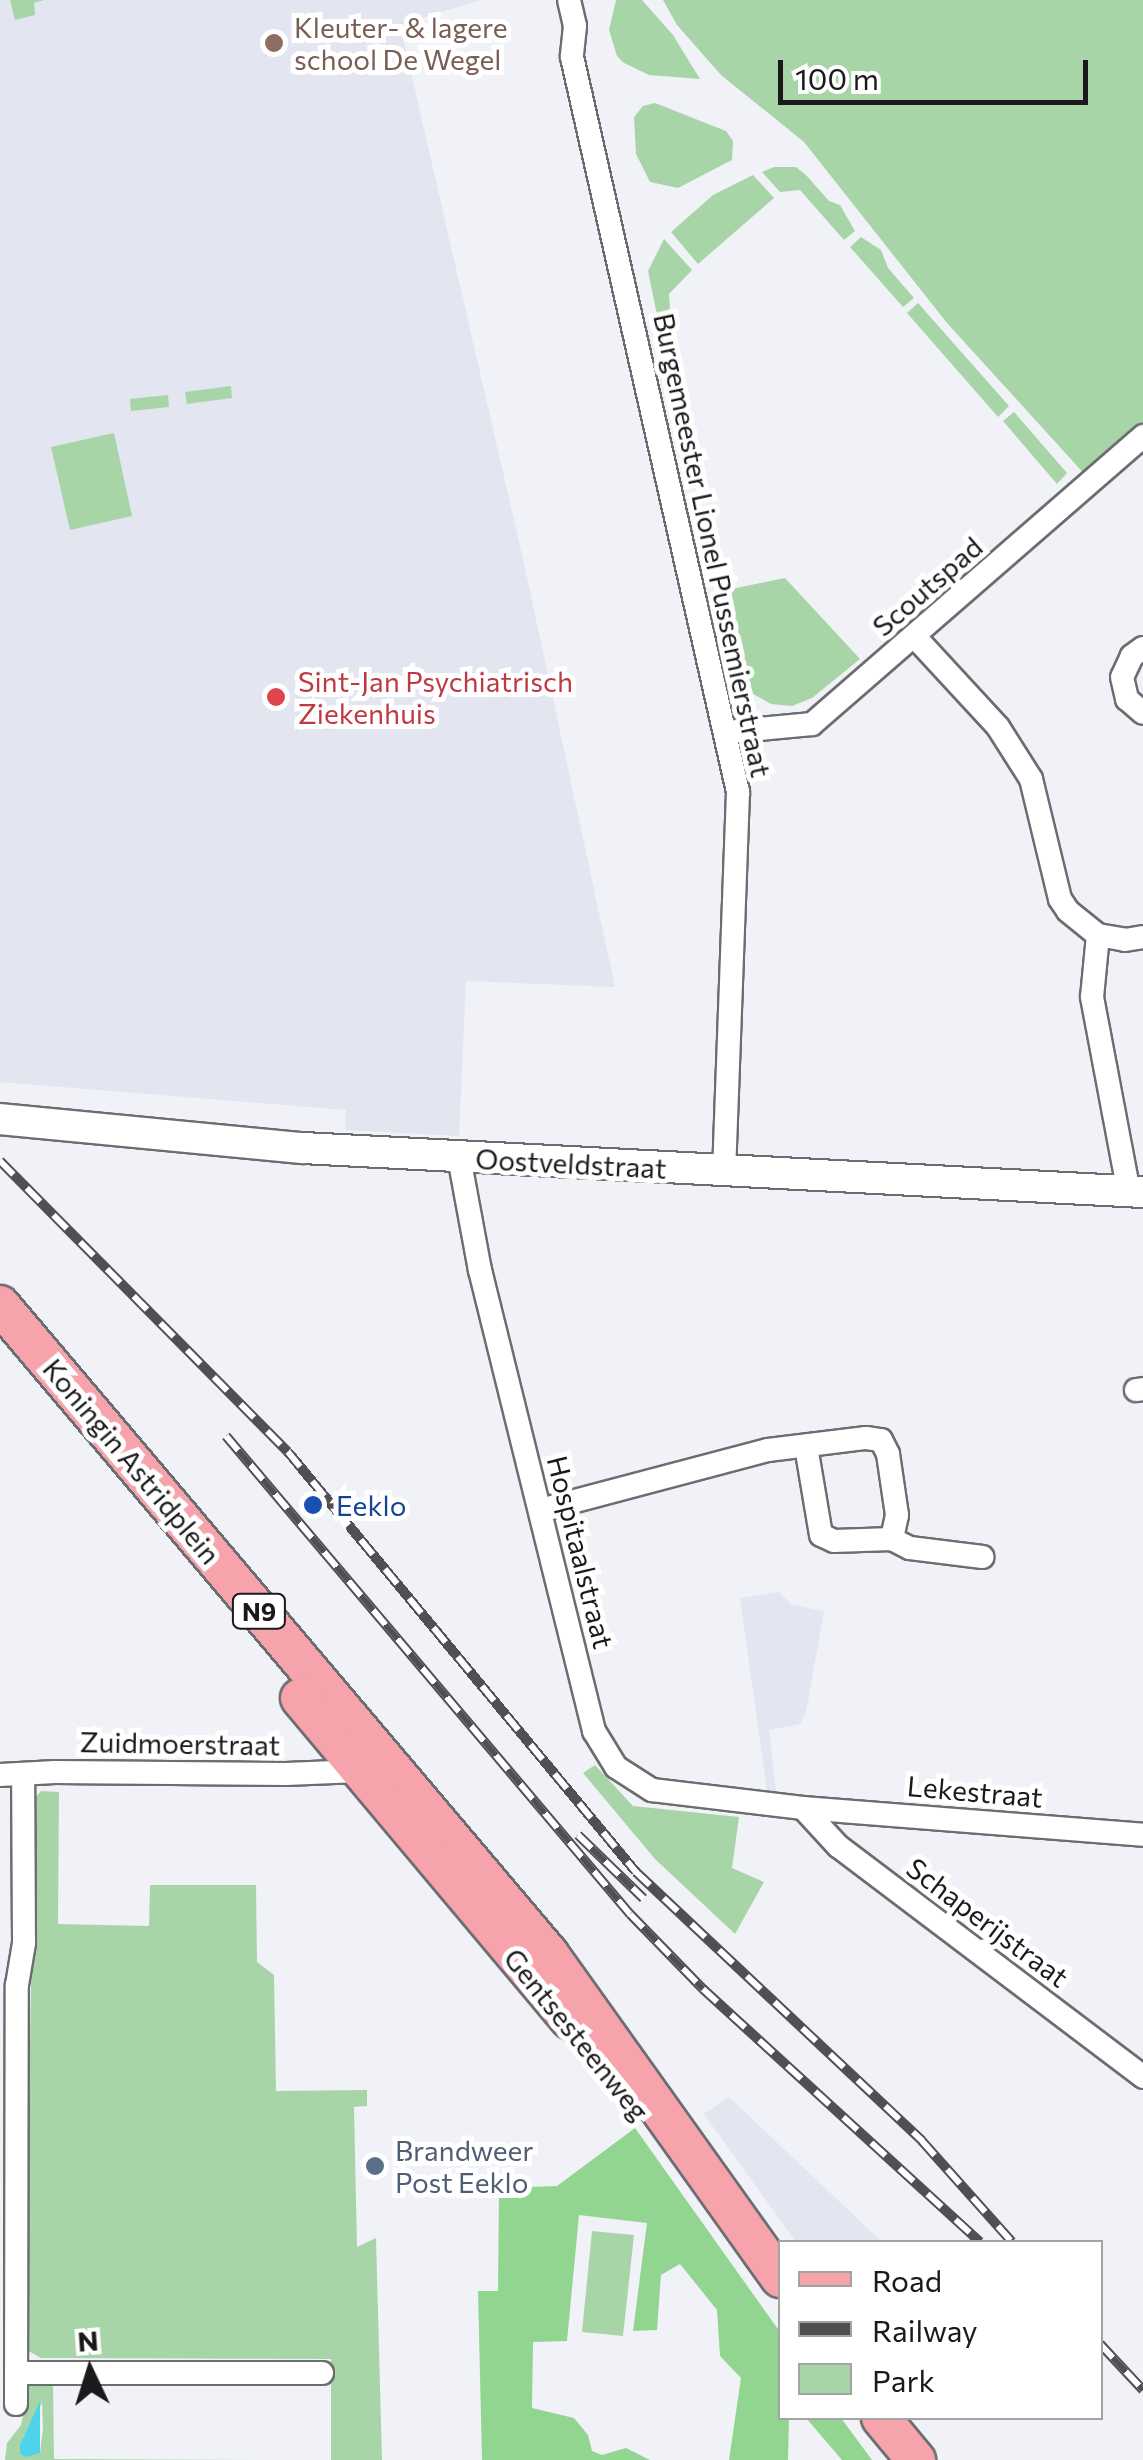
<!DOCTYPE html>
<style>
body{margin:0}
#map{position:relative;width:1143px;height:2460px;overflow:hidden;background:#f1f2f7;font-family:Commissioner,sans-serif}
div>[style]{position:absolute}
.built>*{inset:0;background:#e3e5f1}
.green>*{inset:0;background:#a8d5a7}
.forest>*{inset:0;background:#91d591}
.water>*{inset:0;background:#4fd3eb}
.roads{filter:drop-shadow(2px 0 #6c6d71) drop-shadow(-2px 0 #6c6d71) drop-shadow(0 2px #6c6d71) drop-shadow(0 -2px #6c6d71)}
.minor>*{height:22px;margin:-11px;padding:0 11px;transform-origin:11px;border-radius:11px;background:#fff}
.tertiary>*{height:30px;margin:-15px;padding:0 15px;transform-origin:15px;border-radius:15px;background:#fff}
.primary>*{height:38px;margin:-19px;padding:0 19px;transform-origin:19px;border-radius:19px;background:#f6a3ac}
.rail>*{height:10px;margin-top:-5px;transform-origin:0;background:repeating-linear-gradient(90deg,#fff 0 19px,#505053 0 38px);box-sizing:border-box;border-block:2px solid #505053}
.dots>*{width:28px;height:28px;translate:-50% -50%;box-sizing:border-box;border:5px solid #fff;border-radius:50%}
span{translate:-50% -50%;white-space:nowrap;text-align:center;line-height:1.15;-webkit-text-stroke:10px #fff;paint-order:stroke}
.shield-label span{padding:2px 8px;background:#fff;border:2px solid;border-radius:8px;-webkit-text-stroke-width:0}
.shield-label{font-size:25px;color:#1a1a1c;font-weight:700}
.education-label{font-size:28px;color:#785e54}
.left{translate:0 -50%;text-align:left}
.street-label{font-size:28px;color:#1a1a1c}
.health-label{font-size:28px;color:#be3a42}
.transit-label{font-size:28px;color:#164399}
.service-label{font-size:28px;color:#4e5e75}
.legend{position:absolute;left:778px;top:2240px;width:325px;height:180px;box-sizing:border-box;background:#fff;border:2px solid #a3a3a4;margin:0;padding:12px 18px;list-style:none;font-size:30px;color:#1a1a1c}
.legend li{display:flex;align-items:center;gap:20px;height:50px}
.legend b{width:50px;border:2px solid #a3a3a4}
.north{position:absolute;left:40px;top:2320px;width:100px;height:100px;-webkit-text-stroke:8px #fff;paint-order:stroke;rotate:356deg;font-size:28px;font-weight:700;line-height:40px;text-align:center;color:#1a1a1c}
.north::after{content:'';display:block;margin:auto;width:35px;height:45px;background:#1a1a1c;clip-path:polygon(50% 0,100% 100%,50% 72%,0 100%)}
.scale{position:absolute;left:778px;top:60px;width:310px;height:45px;box-sizing:border-box;border:5px solid #1a1a1c;border-top:0;padding-left:12px;font-size:30px;line-height:35px;white-space:nowrap;color:#1a1a1c;-webkit-text-stroke:8px #fff;paint-order:stroke}
</style>
<div id="map">
<div class="built">
<div style="clip-path:polygon(0 0,480px 0,400px 25px,523px 559px,615px 987px,466px 981px,459px 1136px,345px 1130px,346px 1110px,0 1082px)"></div>
<div style="clip-path:polygon(779px 1592px,792px 1605px,824px 1611px,806px 1713px,800px 1724px,769px 1730px,776px 1791px,767px 1791px,740px 1598px)"></div>
<div style="clip-path:polygon(729px 2097px,882px 2242px,796px 2242px,704px 2114px)"></div>
</div>
<div class="green">
<div style="clip-path:polygon(10px 0,44px 0,34px 3px,35px 15px,15px 20px)"></div>
<div style="clip-path:polygon(616px 0,642px 0,673px 35px,700px 79px,649px 75px,624px 63px,617px 56px,609px 30px)"></div>
<div style="clip-path:polygon(663px 0,1143px 0,1143px 428px,1088px 478px,947px 323px,804px 142px,721px 75px,677px 25px)"></div>
<div style="clip-path:polygon(655px 103px,726px 131px,733px 141px,732px 160px,678px 188px,650px 182px,636px 154px,634px 117px,643px 106px)"></div>
<div style="clip-path:polygon(774px 167px,796px 167px,806px 175px,829px 201px,840px 205px,855px 231px,844px 240px,800px 190px,780px 192px,762px 172px)"></div>
<div style="clip-path:polygon(753px 175px,774px 198px,698px 264px,671px 232px,713px 195px)"></div>
<div style="clip-path:polygon(861px 237px,881px 250px,888px 268px,914px 298px,903px 307px,850px 247px)"></div>
<div style="clip-path:polygon(664px 239px,692px 270px,669px 294px,670px 309px,658px 320px,648px 271px)"></div>
<div style="clip-path:polygon(918px 303px,1009px 406px,998px 417px,907px 313px)"></div>
<div style="clip-path:polygon(231px 386px,232px 398px,187px 404px,185px 392px)"></div>
<div style="clip-path:polygon(168px 395px,169px 407px,131px 411px,130px 399px)"></div>
<div style="clip-path:polygon(1014px 412px,1067px 473px,1057px 484px,1003px 421px)"></div>
<div style="clip-path:polygon(114px 433px,132px 516px,70px 530px,51px 447px)"></div>
<div style="clip-path:polygon(785px 578px,860px 659px,812px 698px,792px 706px,771px 704px,753px 694px,741px 671px,722px 591px)"></div>
<div style="clip-path:polygon(595px 1765px,633px 1806px,739px 1817px,732px 1868px,764px 1882px,735px 1934px,655px 1859px,583px 1773px)"></div>
<div style="clip-path:polygon(41px 1791px,59px 1792px,58px 1924px,149px 1926px,150px 1885px,256px 1885px,257px 1962px,274px 1975px,276px 2091px,367px 2090px,367px 2106px,354px 2107px,357px 2247px,376px 2238px,382px 2460px,331px 2460px,331px 2359px,41px 2358px,25px 2349px,34px 1799px)"></div>
<div style="clip-path:polygon(592px 2231px,634px 2235px,623px 2336px,582px 2332px)"></div>
<div style="clip-path:polygon(evenodd,53px 2379px,54px 2459px,275px 2460px,5px 2460px,7px 2443px,21px 2425px,29px 2386px,53px 2379px,42px 2403px,43px 2428px,40px 2453px,23px 2438px,42px 2403px)"></div>
</div>
<div class="forest">
<div style="clip-path:polygon(635px 2128px,780px 2332px,780px 2418px,789px 2418px,788px 2460px,729px 2460px,741px 2378px,720px 2356px,717px 2310px,680px 2264px,661px 2275px,657px 2330px,633px 2331px,647px 2223px,579px 2215px,567px 2341px,533px 2342px,532px 2408px,574px 2418px,588px 2435px,592px 2451px,602px 2455px,626px 2448px,650px 2460px,482px 2460px,478px 2291px,498px 2291px,499px 2188px,557px 2186px)"></div>
<div style="clip-path:polygon(806px 2418px,841px 2418px,872px 2460px,842px 2460px)"></div>
</div>
<div class="water">
<div style="clip-path:polygon(40px 2401px,40px 2453px,26px 2457px,20px 2454px,20px 2445px)"></div>
</div>
<div class="roads">
<div class="minor">
<div style="left:569px;top:0;width:27px;rotate:77deg"></div>
<div style="left:575px;top:26px;width:31px;rotate:96deg"></div>
<div style="left:572px;top:57px;width:754px;rotate:77.27deg"></div>
<div style="left:738px;top:792px;width:378px;rotate:92.1deg"></div>
<div style="left:915px;top:637px;width:122px;rotate:47.3deg"></div>
<div style="left:998px;top:727px;width:62px;rotate:57.6deg"></div>
<div style="left:1031px;top:779px;width:123px;rotate:76.4deg"></div>
<div style="left:1060px;top:899px;width:14px;rotate:56deg"></div>
<div style="left:1068px;top:911px;width:38px;rotate:39deg"></div>
<div style="left:1098px;top:935px;width:27px;rotate:10deg"></div>
<div style="left:1125px;top:940px;width:18px;rotate:-9deg"></div>
<div style="left:1143px;top:648px;width:14px;rotate:144deg"></div>
<div style="left:1132px;top:656px;width:23px;rotate:115deg"></div>
<div style="left:1122px;top:677px;width:23px;rotate:77deg"></div>
<div style="left:1127px;top:699px;width:21px;rotate:41deg"></div>
<div style="left:728px;top:732px;width:84px;rotate:-5.4deg"></div>
<div style="left:812px;top:724px;width:439px;rotate:-41deg"></div>
<div style="left:1098px;top:935px;width:62px;rotate:95.5deg"></div>
<div style="left:1092px;top:997px;width:198px;rotate:79.3deg"></div>
<div style="left:459px;top:1157px;width:115px;rotate:79.5deg"></div>
<div style="left:480px;top:1270px;width:475px;rotate:76.1deg"></div>
<div style="left:594px;top:1731px;width:42px;rotate:58.6deg"></div>
<div style="left:616px;top:1767px;width:43px;rotate:32.6deg"></div>
<div style="left:652px;top:1790px;width:152px;rotate:6.8deg"></div>
<div style="left:803px;top:1808px;width:341px;rotate:4.5deg"></div>
<div style="left:1136px;top:1390px;width:7px;rotate:-8deg"></div>
<div style="left:541px;top:1510px;width:235px;rotate:-14.8deg"></div>
<div style="left:768px;top:1450px;width:99px;rotate:-7deg"></div>
<div style="left:866px;top:1438px;width:15px;rotate:8deg"></div>
<div style="left:881px;top:1440px;width:16px;rotate:63deg"></div>
<div style="left:888px;top:1454px;width:62px;rotate:81.6deg"></div>
<div style="left:897px;top:1515px;width:25px;rotate:102deg"></div>
<div style="left:892px;top:1539px;width:58px;rotate:178deg"></div>
<div style="left:834px;top:1541px;width:14px;rotate:-155deg"></div>
<div style="left:821px;top:1535px;width:90px;rotate:-99.6deg"></div>
<div style="left:892px;top:1539px;width:20px;rotate:27deg"></div>
<div style="left:910px;top:1548px;width:73px;rotate:7.1deg"></div>
<div style="left:0;top:1775px;width:55px;rotate:-3.1deg"></div>
<div style="left:55px;top:1772px;width:231px;rotate:0.5deg"></div>
<div style="left:286px;top:1774px;width:73px;rotate:-2.4deg"></div>
<div style="left:359px;top:1771px;width:7px;rotate:-34deg"></div>
<div style="left:803px;top:1808px;width:52px;rotate:47.4deg"></div>
<div style="left:838px;top:1846px;width:383px;rotate:37.1deg"></div>
<div style="left:16px;top:2373px;width:306px"></div>
<div style="left:16px;top:2404px;width:419px;rotate:-89.9deg"></div>
<div style="left:17px;top:1985px;width:43px;rotate:-80.5deg"></div>
<div style="left:24px;top:1943px;width:167px;rotate:-90.3deg"></div>
</div>
<div class="tertiary">
<div style="left:0;top:1119px;width:304px;rotate:5.5deg"></div>
<div style="left:303px;top:1148px;width:841px;rotate:3deg"></div>
</div>
<div class="primary">
<div style="left:0;top:1305px;width:850px;rotate:49.77deg"></div>
<div style="left:549px;top:1954px;width:398px;rotate:54.5deg"></div>
<div style="left:300px;top:1698px;width:420px;rotate:50deg"></div>
<div style="left:881px;top:2418px;width:55px;rotate:50.2deg"></div>
</div>
</div>
<div class="rail">
<div style="left:0;top:1161px;width:409px;rotate:45.3deg"></div>
<div style="left:288px;top:1452px;width:545px;rotate:50.36deg"></div>
<div style="left:636px;top:1872px;width:393px;rotate:43.2deg"></div>
<div style="left:922px;top:2141px;width:135px;rotate:48.3deg"></div>
<div style="left:226px;top:1436px;width:626px;rotate:49.8deg"></div>
<div style="left:630px;top:1914px;width:105px;rotate:45.8deg"></div>
<div style="left:703px;top:1989px;width:375px;rotate:42.4deg"></div>
<div style="left:578px;top:1835px;width:91px;rotate:44.1deg"></div>
<div style="left:1100px;top:2344px;width:63px;rotate:46.9deg"></div>
</div>
<div class="dots">
<div style="left:274px;top:43px;background:#8d6e63"></div>
<div style="left:276px;top:697px;background:#e0444e"></div>
<div style="left:313px;top:1505px;background:#1a4fb4"></div>
<div style="left:375px;top:2166px;background:#5c6f8a"></div>
</div>
<div class="shield-label">
<span style="left:259px;top:1611px">N9</span>
</div>
<div class="education-label">
<span class="left" style="left:294px;top:43px">Kleuter- &amp; lagere<br>school De Wegel</span>
</div>
<div class="street-label">
<span style="left:713px;top:545px;rotate:78deg">Burgemeester Lionel Pussemierstraat</span>
<span style="left:927px;top:586px;rotate:-41deg">Scoutspad</span>
<span style="left:571px;top:1163px;rotate:3deg">Oostveldstraat</span>
<span style="left:132px;top:1461px;rotate:50deg">Koningin Astridplein</span>
<span style="left:581px;top:1552px;rotate:76deg">Hospitaalstraat</span>
<span style="left:180px;top:1743px;rotate:1deg">Zuidmoerstraat</span>
<span style="left:975px;top:1791px;rotate:5deg">Lekestraat</span>
<span style="left:988px;top:1922px;rotate:37deg">Schaperijstraat</span>
<span style="left:577px;top:2034px;rotate:51deg">Gentsesteenweg</span>
</div>
<div class="health-label">
<span class="left" style="left:298px;top:697px">Sint-Jan Psychiatrisch<br>Ziekenhuis</span>
</div>
<div class="transit-label">
<span class="left" style="left:336px;top:1505px">Eeklo</span>
</div>
<div class="service-label">
<span class="left" style="left:395px;top:2166px">Brandweer<br>Post Eeklo</span>
</div>
<ul class="legend">
<li><b style="height:12px;background:#f6a3ac"></b>Road</li>
<li><b style="height:12px;background:#505053"></b>Railway</li>
<li><b style="height:28px;background:#a8d5a7"></b>Park</li>
</ul>
<div class="north">N</div>
<div class="scale">100 m</div>
</div>
